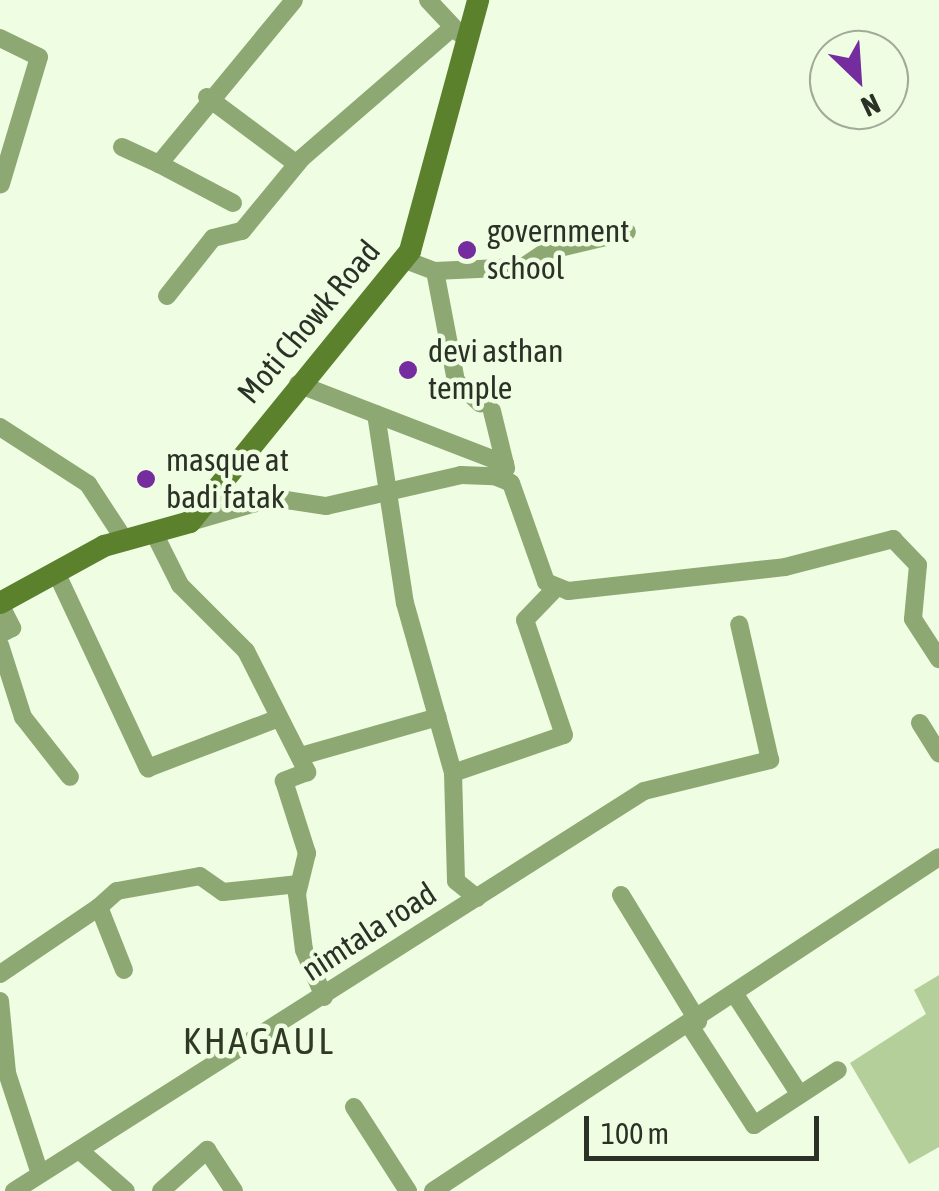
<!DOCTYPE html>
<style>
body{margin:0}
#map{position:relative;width:939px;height:1191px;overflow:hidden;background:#effde3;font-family:"Asap Condensed",sans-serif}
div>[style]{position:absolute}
.green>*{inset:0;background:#b5cf9b}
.street>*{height:18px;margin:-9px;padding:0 9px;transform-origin:9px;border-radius:9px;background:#8ea873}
.secondary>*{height:22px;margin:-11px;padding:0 11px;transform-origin:11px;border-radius:11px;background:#5c812d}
.dots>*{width:28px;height:28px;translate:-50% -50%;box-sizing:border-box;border:5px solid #effde3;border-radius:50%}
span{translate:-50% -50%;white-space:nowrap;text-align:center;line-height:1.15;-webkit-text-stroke:9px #effde3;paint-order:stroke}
.poi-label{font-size:32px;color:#2c3127}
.left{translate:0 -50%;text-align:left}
.street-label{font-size:32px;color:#2c3127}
.quarter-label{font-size:38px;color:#2f3924;letter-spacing:2.5px}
.north{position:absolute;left:809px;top:30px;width:100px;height:100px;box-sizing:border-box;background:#effde3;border:2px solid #a1ab98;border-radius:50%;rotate:155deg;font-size:28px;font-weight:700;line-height:40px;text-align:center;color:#2c3127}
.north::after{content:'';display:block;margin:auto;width:35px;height:45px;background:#752c9f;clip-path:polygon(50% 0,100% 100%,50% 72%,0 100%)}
.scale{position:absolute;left:584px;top:1116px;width:235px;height:45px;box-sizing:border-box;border:5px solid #2c3127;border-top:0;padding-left:12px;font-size:30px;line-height:35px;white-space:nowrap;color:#2c3127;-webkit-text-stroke:8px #effde3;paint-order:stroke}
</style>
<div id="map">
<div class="green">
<div style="clip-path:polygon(939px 975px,939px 1147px,909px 1164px,850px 1063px,926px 1014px,914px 990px)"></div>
</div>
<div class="street">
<div style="left:428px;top:0;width:45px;rotate:46.8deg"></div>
<div style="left:0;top:38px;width:43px;rotate:26deg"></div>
<div style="left:39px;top:57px;width:133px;rotate:106.7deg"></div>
<div style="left:207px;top:97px;width:112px;rotate:36.7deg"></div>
<div style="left:122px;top:147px;width:41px;rotate:24.7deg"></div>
<div style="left:233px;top:203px;width:84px;rotate:-152.2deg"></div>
<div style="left:159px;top:164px;width:212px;rotate:-50.5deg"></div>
<div style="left:403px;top:259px;width:34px;rotate:21deg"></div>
<div style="left:435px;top:271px;width:88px;rotate:-2.6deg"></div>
<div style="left:523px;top:267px;width:29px;rotate:-34deg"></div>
<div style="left:547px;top:251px;width:82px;rotate:-13.4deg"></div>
<div style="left:435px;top:271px;width:112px;rotate:79.2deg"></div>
<div style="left:456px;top:381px;width:33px;rotate:43deg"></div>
<div style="left:167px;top:296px;width:74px;rotate:-51.6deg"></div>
<div style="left:213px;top:238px;width:30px;rotate:-14deg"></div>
<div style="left:242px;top:231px;width:94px;rotate:-50.6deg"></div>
<div style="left:302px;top:158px;width:197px;rotate:-40.9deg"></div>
<div style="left:298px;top:384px;width:222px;rotate:21.1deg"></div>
<div style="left:492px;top:411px;width:59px;rotate:76.2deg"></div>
<div style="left:376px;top:414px;width:191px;rotate:81.3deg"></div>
<div style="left:405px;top:603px;width:177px;rotate:74.2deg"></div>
<div style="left:453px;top:773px;width:108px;rotate:88.4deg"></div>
<div style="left:456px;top:881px;width:27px;rotate:39deg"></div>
<div style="left:0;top:427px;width:105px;rotate:32.9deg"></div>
<div style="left:88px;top:484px;width:69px;rotate:56.8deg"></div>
<div style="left:190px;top:522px;width:86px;rotate:-16.1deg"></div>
<div style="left:273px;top:498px;width:54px;rotate:8.6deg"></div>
<div style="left:326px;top:506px;width:139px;rotate:-12.9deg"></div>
<div style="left:461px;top:475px;width:33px;rotate:2deg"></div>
<div style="left:494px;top:476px;width:18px;rotate:22deg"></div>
<div style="left:511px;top:483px;width:105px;rotate:70.5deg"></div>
<div style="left:546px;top:582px;width:24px;rotate:22deg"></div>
<div style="left:568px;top:591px;width:218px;rotate:-6.3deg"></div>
<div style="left:785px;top:567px;width:112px;rotate:-14.5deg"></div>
<div style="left:893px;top:539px;width:36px;rotate:46deg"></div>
<div style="left:918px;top:565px;width:54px;rotate:95.3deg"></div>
<div style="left:913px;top:619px;width:48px;rotate:57deg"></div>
<div style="left:156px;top:537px;width:54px;rotate:63.4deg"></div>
<div style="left:180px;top:585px;width:93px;rotate:45deg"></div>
<div style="left:246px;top:651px;width:136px;rotate:63.2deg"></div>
<div style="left:307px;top:772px;width:25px;rotate:159deg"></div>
<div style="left:284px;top:781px;width:76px;rotate:72.3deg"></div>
<div style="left:307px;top:853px;width:42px;rotate:103.7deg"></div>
<div style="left:297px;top:894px;width:56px;rotate:82.9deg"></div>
<div style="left:304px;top:950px;width:51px;rotate:66.9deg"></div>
<div style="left:56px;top:572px;width:217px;rotate:64.9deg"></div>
<div style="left:148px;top:768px;width:137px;rotate:-20.9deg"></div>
<div style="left:0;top:604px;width:27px;rotate:63deg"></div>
<div style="left:12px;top:628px;width:13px;rotate:153deg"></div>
<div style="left:0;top:645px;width:76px;rotate:72.3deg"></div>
<div style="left:23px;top:717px;width:76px;rotate:51.9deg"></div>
<div style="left:920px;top:723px;width:36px;rotate:58deg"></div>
<div style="left:301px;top:756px;width:142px;rotate:-15.9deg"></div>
<div style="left:453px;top:773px;width:117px;rotate:-18.9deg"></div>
<div style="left:564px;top:735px;width:121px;rotate:-108.7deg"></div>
<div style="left:525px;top:620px;width:42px;rotate:-46deg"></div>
<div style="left:621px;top:895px;width:148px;rotate:58.6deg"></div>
<div style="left:124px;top:970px;width:68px;rotate:-111.6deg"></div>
<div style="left:99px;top:907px;width:24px;rotate:-42deg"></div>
<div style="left:117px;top:891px;width:84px;rotate:-10.2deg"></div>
<div style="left:200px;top:876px;width:28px;rotate:35deg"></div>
<div style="left:223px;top:892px;width:76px;rotate:-6deg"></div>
<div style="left:0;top:974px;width:120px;rotate:-34.1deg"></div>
<div style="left:734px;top:993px;width:121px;rotate:57.1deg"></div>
<div style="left:0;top:1001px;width:72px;rotate:84.4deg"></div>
<div style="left:7px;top:1073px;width:106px;rotate:71.9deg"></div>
<div style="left:690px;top:1026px;width:118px;rotate:57.1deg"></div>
<div style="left:754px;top:1125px;width:100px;rotate:-33.2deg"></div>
<div style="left:354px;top:1107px;width:100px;rotate:57.3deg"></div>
<div style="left:79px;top:1150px;width:62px;rotate:41.1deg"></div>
<div style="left:14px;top:1191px;width:746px;rotate:-32.41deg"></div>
<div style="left:644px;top:791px;width:130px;rotate:-13.8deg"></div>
<div style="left:770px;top:760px;width:139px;rotate:-102.8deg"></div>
<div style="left:161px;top:1191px;width:62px;rotate:-41.7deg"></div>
<div style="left:207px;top:1150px;width:49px;rotate:56.6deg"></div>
<div style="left:433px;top:1191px;width:606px;rotate:-33.43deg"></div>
</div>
<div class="secondary">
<div style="left:0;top:603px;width:119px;rotate:-28.7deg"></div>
<div style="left:104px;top:546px;width:89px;rotate:-15.6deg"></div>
<div style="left:190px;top:522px;width:349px;rotate:-50.9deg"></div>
<div style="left:410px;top:251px;width:260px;rotate:-74.8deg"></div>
</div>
<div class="dots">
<div style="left:467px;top:250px;background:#752c9f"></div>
<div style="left:408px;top:370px;background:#752c9f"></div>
<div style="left:146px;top:479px;background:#752c9f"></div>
</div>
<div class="poi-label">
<span class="left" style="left:487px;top:250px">government<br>school</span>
<span class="left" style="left:428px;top:370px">devi asthan<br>temple</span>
<span class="left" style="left:166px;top:479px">masque at<br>badi fatak</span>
</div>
<div class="street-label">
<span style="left:309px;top:322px;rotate:-50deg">Moti Chowk Road</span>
<span style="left:369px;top:932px;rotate:-33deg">nimtala road</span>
</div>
<div class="quarter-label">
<span style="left:259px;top:1041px">KHAGAUL</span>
</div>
<div class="north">N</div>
<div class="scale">100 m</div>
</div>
